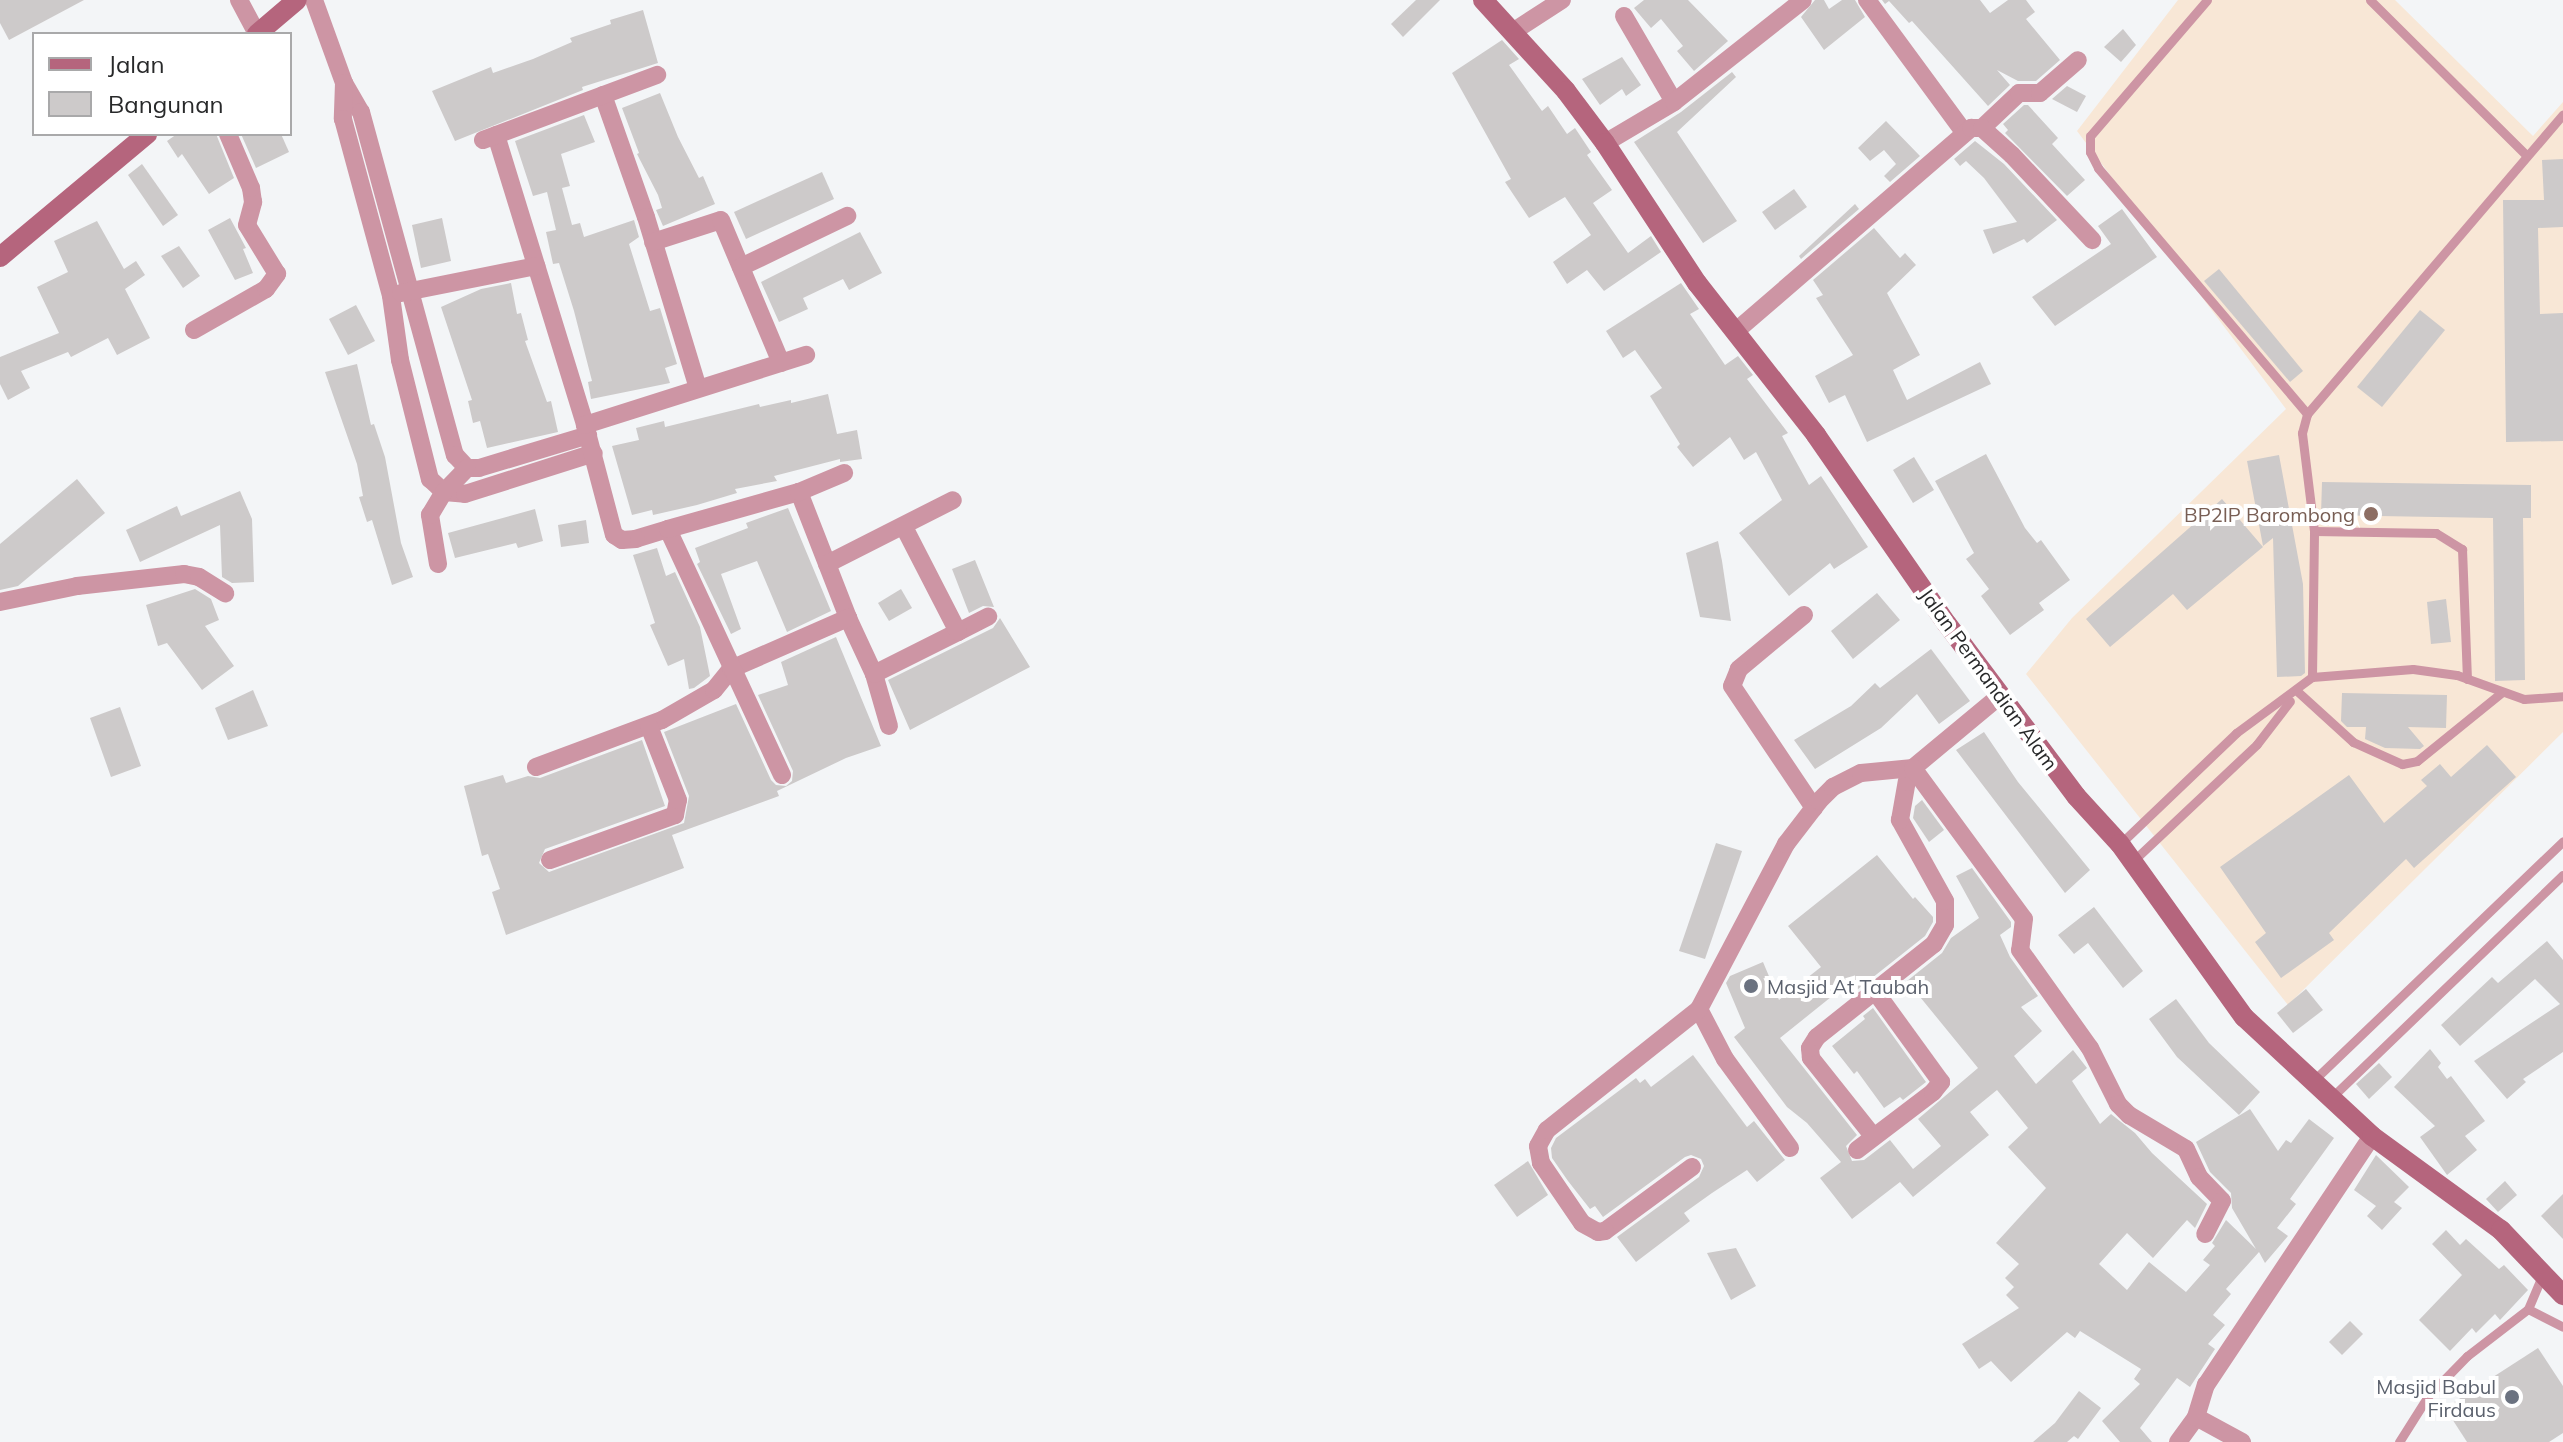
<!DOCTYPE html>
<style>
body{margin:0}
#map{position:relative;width:2563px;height:1442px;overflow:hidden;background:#f3f5f7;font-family:Mulish,sans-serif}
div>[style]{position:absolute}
.education>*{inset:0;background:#f8e7d6}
.building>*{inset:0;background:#cdcaca}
.service>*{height:9px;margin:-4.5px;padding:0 4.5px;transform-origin:4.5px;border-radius:4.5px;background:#cd95a4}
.minor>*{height:18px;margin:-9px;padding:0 9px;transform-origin:9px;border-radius:9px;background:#cd95a4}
.secondary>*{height:20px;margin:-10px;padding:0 10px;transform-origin:10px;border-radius:10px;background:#b5657d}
.dots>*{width:22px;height:22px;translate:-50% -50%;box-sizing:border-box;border:4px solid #fff;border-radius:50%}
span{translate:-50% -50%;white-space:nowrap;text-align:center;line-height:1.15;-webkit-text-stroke:8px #fff;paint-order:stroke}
.education-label{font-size:20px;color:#785e54}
.right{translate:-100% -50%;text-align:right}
.street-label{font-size:20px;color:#28292a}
.worship-label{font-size:20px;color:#5b616d}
.left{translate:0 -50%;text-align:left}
.legend{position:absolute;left:32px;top:32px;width:260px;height:104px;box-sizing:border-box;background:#fff;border:2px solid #a9a9aa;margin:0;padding:10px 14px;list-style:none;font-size:24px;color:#28292a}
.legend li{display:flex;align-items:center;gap:16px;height:40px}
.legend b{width:40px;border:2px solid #a9a9aa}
</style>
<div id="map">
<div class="education">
<div style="clip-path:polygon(2178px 0,2395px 0,2533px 136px,2563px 102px,2563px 732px,2288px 1005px,2026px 674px,2072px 618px,2286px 409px,2077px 131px)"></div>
</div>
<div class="building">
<div style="clip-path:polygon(0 0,84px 0,9px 40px,0 23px)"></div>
<div style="clip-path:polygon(1416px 0,1440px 0,1403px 37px,1391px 24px)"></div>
<div style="clip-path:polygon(1644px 0,1688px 0,1728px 41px,1694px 71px,1677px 51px,1683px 46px,1661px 19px,1651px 28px,1634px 8px)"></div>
<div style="clip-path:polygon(1815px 0,1824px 0,1829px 9px,1842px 0,1855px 0,1865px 17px,1824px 50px,1801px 17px)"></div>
<div style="clip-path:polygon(1882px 0,1980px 0,1990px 13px,2008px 0,2026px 0,2035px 12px,2026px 19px,2060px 60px,2036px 81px,2018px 81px,1997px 70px,2010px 85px,1988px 106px,1912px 21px,1909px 23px,1889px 1px,1885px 4px)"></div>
<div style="clip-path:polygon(643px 10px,658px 63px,582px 87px,583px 90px,455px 141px,432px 91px,491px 67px,493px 73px,533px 59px,572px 42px,570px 38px,611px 24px,610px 20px)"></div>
<div style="clip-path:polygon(2123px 29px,2136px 45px,2121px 62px,2104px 47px)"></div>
<div style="clip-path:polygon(1502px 40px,1519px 59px,1509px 65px,1542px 111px,1548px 106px,1567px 134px,1575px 128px,1591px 152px,1587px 155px,1612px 190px,1593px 203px,1628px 253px,1651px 236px,1661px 252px,1604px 291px,1587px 270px,1567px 284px,1553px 262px,1591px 235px,1565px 197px,1529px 218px,1505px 182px,1511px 179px,1452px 73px)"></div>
<div style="clip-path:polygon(1622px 57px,1641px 85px,1626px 96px,1622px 89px,1600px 105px,1582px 79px)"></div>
<div style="clip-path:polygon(1732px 72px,1736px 77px,1677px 132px,1737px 221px,1703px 243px,1634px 142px,1681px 112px)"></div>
<div style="clip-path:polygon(2067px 86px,2086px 96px,2077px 112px,2052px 99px)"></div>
<div style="clip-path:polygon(660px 93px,678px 137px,699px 178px,703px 176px,715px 204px,663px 226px,656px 210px,662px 208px,658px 195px,637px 154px,639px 153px,622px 108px)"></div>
<div style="clip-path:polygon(2024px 105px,2028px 105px,2058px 138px,2052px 144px,2085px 180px,2067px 196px,2005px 133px,2008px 130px,2003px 124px)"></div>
<div style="clip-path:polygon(584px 115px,595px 142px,561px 154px,570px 186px,562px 188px,572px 225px,580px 223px,584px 237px,634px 220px,639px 237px,629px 244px,650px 311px,660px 308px,677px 364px,665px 368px,670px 383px,591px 399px,588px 382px,592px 381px,574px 311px,559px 263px,553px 264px,546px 232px,556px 230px,547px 192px,533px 196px,515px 141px)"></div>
<div style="clip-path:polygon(1886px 121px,1920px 156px,1890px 182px,1884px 176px,1896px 164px,1884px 150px,1870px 161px,1858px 148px)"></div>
<div style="clip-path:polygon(177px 134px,216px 134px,234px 178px,209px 194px,182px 154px,178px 158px,167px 141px)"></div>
<div style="clip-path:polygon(241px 134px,281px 134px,289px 152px,256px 168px)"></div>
<div style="clip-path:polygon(1975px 141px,2004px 164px,2057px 220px,2027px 243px,2024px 239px,1993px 254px,1983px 230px,2017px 222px,1984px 178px,1966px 161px,1960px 166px,1954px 159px)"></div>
<div style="clip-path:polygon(2563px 159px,2563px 227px,2538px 228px,2540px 314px,2563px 313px,2563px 441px,2506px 442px,2503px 200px,2544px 200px,2542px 160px)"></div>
<div style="clip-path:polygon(142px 164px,178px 215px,163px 226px,128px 175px)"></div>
<div style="clip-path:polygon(822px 172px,834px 199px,746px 239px,734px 212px)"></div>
<div style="clip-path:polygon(1794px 189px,1807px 207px,1775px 230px,1762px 212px)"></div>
<div style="clip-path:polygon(1855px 204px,1859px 209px,1801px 259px,1799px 256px)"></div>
<div style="clip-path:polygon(2122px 209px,2157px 257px,2055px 326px,2032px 297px,2111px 244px,2098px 226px)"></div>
<div style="clip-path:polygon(230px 218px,246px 248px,243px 249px,253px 273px,235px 280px,208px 230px)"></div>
<div style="clip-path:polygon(442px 218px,451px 261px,421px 268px,412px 225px)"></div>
<div style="clip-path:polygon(97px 221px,124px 269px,136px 261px,145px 275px,125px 289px,150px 338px,117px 355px,108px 338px,71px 357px,68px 352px,21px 371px,30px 388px,8px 400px,0 384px,0 357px,59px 333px,37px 287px,68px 272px,54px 241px)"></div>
<div style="clip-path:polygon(1874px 228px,1900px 258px,1905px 253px,1916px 265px,1887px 293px,1920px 355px,1893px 370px,1907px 400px,1980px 362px,1991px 384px,1867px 442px,1845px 395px,1829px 403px,1815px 376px,1853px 355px,1816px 298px,1823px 295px,1813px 280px)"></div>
<div style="clip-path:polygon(860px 232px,882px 273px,849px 290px,843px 279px,803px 298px,808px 309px,779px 322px,761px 282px)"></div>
<div style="clip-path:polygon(179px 246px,200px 276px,183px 288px,161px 256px)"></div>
<div style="clip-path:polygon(2219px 269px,2303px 371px,2290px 382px,2204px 281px)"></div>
<div style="clip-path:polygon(511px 283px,517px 314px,521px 313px,528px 340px,525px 341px,547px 402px,551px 401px,558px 432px,487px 448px,480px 421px,473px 423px,468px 401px,472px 400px,441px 307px,481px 289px)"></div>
<div style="clip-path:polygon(1681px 283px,1699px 309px,1690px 314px,1725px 365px,1738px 356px,1753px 375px,1747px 379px,1788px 433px,1782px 436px,1809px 485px,1821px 476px,1868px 547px,1834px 569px,1830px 563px,1789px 596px,1739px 533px,1782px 500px,1756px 452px,1744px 460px,1730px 437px,1693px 467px,1677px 447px,1680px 444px,1650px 396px,1662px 388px,1635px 350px,1623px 358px,1606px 331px)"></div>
<div style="clip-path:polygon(356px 305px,375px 341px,348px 355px,329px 319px)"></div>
<div style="clip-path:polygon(2420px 310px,2445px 330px,2382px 407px,2357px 387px)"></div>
<div style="clip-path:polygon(357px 364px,371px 425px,374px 424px,385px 457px,401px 543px,413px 577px,392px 585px,372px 520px,367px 522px,359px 497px,363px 496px,357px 464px,325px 372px)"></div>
<div style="clip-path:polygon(828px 394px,837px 434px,857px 430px,862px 459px,840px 462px,840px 459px,774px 476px,777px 481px,735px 489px,737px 493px,697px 505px,653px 515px,652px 510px,632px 515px,612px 446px,639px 440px,636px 428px,664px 421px,665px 427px,759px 404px,760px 407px,791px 400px,791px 403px)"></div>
<div style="clip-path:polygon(1986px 454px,2025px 528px,2037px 543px,2041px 540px,2070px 580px,2039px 603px,2044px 610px,2010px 635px,1981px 596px,1989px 589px,1966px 559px,1974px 553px,1935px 481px)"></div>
<div style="clip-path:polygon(2279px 455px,2303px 584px,2305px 673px,2301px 676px,2277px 677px,2273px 538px,2263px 546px,2247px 461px)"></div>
<div style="clip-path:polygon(1914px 457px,1934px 490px,1913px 503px,1893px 470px)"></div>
<div style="clip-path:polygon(77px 479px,105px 513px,18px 586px,0 590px,0 544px)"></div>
<div style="clip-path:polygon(2322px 482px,2531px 485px,2531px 518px,2523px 518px,2525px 680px,2495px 681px,2493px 518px,2321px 515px)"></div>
<div style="clip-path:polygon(240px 491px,252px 519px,254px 582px,232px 583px,222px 577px,220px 525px,140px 562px,126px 530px,177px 506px,181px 516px)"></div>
<div style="clip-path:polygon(2222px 499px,2263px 547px,2187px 610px,2173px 594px,2110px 647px,2086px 619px)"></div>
<div style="clip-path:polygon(788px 508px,831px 611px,787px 632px,757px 561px,721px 574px,741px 629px,731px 634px,697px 564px,700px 562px,695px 548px,748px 528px,746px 523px)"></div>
<div style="clip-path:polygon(535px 509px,543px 541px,518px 548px,516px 543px,455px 558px,448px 533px)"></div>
<div style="clip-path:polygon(586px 520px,589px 543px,561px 547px,558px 525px)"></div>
<div style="clip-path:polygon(1718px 541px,1722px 561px,1731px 621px,1700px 617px,1686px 553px)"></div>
<div style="clip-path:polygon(657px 548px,666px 576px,675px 572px,700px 627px,710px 676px,694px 688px,689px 689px,684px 659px,668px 666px,650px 625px,655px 623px,633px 555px)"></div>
<div style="clip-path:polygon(975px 560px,994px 607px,983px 606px,969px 613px,952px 569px)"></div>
<div style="clip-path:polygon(195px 589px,211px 599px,219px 620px,205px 626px,234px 666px,202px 690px,167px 643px,158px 646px,146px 605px)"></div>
<div style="clip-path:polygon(901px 589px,912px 608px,889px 621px,878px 603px)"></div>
<div style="clip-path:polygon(1877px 593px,1900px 620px,1853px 659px,1831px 631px)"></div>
<div style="clip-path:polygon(2446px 599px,2451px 642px,2431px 644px,2427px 602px)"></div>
<div style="clip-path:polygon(1000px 618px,1030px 667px,910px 730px,888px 680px,993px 628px)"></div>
<div style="clip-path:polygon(836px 637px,881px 746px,846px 758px,777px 791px,779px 796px,672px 835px,684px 868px,506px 935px,492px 892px,500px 889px,488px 854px,482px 856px,464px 786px,503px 775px,506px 783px,528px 776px,540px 778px,642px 740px,665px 806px,545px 849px,539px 863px,549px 872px,684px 823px,689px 796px,664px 732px,736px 704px,771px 780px,776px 785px,786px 786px,792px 781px,793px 771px,758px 695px,788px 685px,781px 662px)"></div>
<div style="clip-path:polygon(1931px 649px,1970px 701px,1939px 724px,1917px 694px,1881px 728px,1815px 769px,1794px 740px,1851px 706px,1875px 683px,1880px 688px)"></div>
<div style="clip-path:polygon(253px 690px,268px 726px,228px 740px,215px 708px)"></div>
<div style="clip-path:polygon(2342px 693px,2447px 695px,2446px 728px,2408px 727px,2424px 746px,2420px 749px,2385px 748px,2365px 739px,2366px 727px,2347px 727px,2341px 721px)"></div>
<div style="clip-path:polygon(120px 707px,141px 766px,111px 777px,90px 718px)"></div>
<div style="clip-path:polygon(1984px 732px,2018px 782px,2090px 870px,2065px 893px,1956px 750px)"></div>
<div style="clip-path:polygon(2487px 745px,2516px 777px,2414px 868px,2406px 859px,2329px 933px,2334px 940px,2281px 978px,2255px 942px,2266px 933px,2220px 867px,2349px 775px,2384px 823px,2427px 786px,2421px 780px,2440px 764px,2451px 777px)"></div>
<div style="clip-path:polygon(1922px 800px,1944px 830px,1929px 842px,1913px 818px,1915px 806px)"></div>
<div style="clip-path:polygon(1716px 843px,1742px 851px,1705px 959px,1679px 951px)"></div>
<div style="clip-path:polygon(1877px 855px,1913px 899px,1915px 897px,1933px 917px,1933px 922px,1925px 936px,1848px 997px,1841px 989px,1780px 1038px,1857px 1135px,1846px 1146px,1852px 1161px,1864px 1160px,1890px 1140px,1913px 1169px,1941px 1146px,1918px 1119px,1978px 1068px,1907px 981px,1942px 953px,1951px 938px,1979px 918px,1956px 876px,1972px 868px,2011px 922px,2011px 927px,2000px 935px,2010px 957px,2038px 996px,2021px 1007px,2042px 1031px,2014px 1056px,2036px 1084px,2073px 1050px,2087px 1068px,2072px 1081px,2100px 1124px,2111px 1114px,2135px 1133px,2152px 1153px,2207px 1204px,2195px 1228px,2187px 1220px,2153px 1258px,2127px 1233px,2099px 1264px,2127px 1290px,2149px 1262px,2186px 1292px,2210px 1265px,2203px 1260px,2215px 1246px,2212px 1243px,2226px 1220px,2256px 1249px,2232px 1208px,2231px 1193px,2210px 1172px,2196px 1142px,2250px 1109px,2278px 1151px,2286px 1140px,2291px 1143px,2309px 1119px,2334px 1138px,2290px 1199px,2296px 1204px,2277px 1228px,2288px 1236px,2265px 1263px,2259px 1252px,2226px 1289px,2231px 1294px,2213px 1315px,2225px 1325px,2208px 1344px,2215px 1349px,2190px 1387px,2177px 1378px,2140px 1428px,2152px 1442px,2120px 1442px,2102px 1421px,2140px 1384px,2134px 1379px,2141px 1369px,2080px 1331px,2075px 1338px,2067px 1332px,2011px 1382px,1991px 1361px,1979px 1369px,1962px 1344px,2019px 1308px,2006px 1295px,2014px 1287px,2005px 1278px,2019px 1264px,1996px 1243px,2046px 1188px,2008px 1147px,2028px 1128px,1997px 1090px,1970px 1112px,1989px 1135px,1913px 1197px,1900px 1182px,1852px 1219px,1820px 1178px,1841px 1162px,1807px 1123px,1787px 1107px,1734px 1037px,1745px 1028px,1726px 983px,1730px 976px,1763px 962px,1779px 1000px,1821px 967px,1788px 926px)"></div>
<div style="clip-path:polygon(2094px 907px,2143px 971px,2123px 988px,2088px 943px,2074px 954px,2058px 935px)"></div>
<div style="clip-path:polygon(2547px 941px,2563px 960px,2563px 1052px,2523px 1079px,2526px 1082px,2507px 1099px,2474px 1061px,2560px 1004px,2535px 979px,2460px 1046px,2441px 1025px,2492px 977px,2498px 983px)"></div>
<div style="clip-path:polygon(2306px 989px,2323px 1010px,2293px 1033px,2277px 1013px)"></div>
<div style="clip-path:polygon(2176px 999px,2209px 1043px,2260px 1092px,2239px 1115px,2177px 1057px,2149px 1019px)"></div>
<div style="clip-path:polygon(1873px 1008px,1926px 1082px,1903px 1100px,1900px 1097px,1884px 1108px,1857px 1071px,1854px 1074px,1832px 1046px,1865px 1019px,1863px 1016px)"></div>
<div style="clip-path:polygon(2430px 1049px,2441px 1063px,2438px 1067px,2447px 1079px,2451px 1076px,2485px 1121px,2465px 1136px,2477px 1150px,2447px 1175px,2420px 1137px,2435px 1126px,2394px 1087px)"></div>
<div style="clip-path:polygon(1693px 1055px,1747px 1127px,1754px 1121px,1785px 1160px,1757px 1182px,1747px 1170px,1712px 1193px,1684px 1213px,1690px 1221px,1636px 1262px,1617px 1237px,1699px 1177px,1704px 1166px,1701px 1159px,1691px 1155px,1685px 1157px,1603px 1217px,1595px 1206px,1590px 1209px,1568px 1181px,1552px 1158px,1551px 1148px,1556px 1138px,1636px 1078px,1640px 1083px,1645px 1079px,1651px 1087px)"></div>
<div style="clip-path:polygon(2379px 1063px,2392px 1077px,2369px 1099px,2356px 1084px)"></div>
<div style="clip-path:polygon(2376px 1155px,2409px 1187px,2394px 1202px,2402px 1208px,2382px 1230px,2367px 1216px,2376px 1206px,2354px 1190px)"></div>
<div style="clip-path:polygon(1528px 1161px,1548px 1195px,1517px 1217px,1494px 1185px)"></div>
<div style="clip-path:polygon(2505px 1181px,2517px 1195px,2498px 1212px,2486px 1199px)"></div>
<div style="clip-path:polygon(2563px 1194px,2563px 1239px,2541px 1216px)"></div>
<div style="clip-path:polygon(2446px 1230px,2460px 1245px,2466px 1239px,2499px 1269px,2504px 1265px,2528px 1290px,2500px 1320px,2495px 1314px,2476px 1333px,2472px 1328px,2450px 1351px,2419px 1320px,2462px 1275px,2432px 1244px)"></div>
<div style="clip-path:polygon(1736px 1248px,1756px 1286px,1731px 1300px,1707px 1253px)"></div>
<div style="clip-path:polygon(2350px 1321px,2363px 1334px,2342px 1355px,2329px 1342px)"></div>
<div style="clip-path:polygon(2538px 1348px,2563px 1386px,2563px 1433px,2549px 1442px,2467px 1442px,2445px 1408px)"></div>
<div style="clip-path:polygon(2079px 1391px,2101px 1408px,2078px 1439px,2074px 1436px,2067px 1442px,2033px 1442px,2055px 1423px)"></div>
</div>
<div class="service">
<div style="left:2207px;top:0;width:179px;rotate:130.7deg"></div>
<div style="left:2090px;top:136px;width:16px;rotate:90deg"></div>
<div style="left:2090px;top:152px;width:18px;rotate:63deg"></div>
<div style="left:2098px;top:168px;width:323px;rotate:49.6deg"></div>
<div style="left:2307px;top:414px;width:394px;rotate:-49.5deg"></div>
<div style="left:2370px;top:0;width:220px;rotate:44.8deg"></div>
<div style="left:2314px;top:531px;width:122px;rotate:0.9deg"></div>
<div style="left:2436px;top:533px;width:31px;rotate:32deg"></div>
<div style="left:2462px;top:549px;width:130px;rotate:87.8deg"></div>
<div style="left:2312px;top:677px;width:101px;rotate:-4.5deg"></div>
<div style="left:2413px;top:669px;width:44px;rotate:7.8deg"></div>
<div style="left:2457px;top:675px;width:71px;rotate:19.7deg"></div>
<div style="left:2524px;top:699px;width:39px;rotate:-4deg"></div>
<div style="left:2297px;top:691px;width:76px;rotate:42.3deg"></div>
<div style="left:2353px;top:742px;width:54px;rotate:24.2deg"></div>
<div style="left:2402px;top:764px;width:15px;rotate:-11deg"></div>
<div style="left:2417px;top:761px;width:108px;rotate:-39deg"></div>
<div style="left:2120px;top:844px;width:161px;rotate:-43.7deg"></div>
<div style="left:2236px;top:733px;width:94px;rotate:-36.4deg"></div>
<div style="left:2312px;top:677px;width:146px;rotate:-89.2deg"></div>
<div style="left:2314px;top:531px;width:99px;rotate:-97deg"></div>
<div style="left:2302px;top:433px;width:20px;rotate:-75deg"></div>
<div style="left:2133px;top:861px;width:170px;rotate:-43.3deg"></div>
<div style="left:2257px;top:744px;width:54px;rotate:-52.5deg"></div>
<div style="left:2314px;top:1080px;width:345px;rotate:-43.8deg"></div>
<div style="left:2332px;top:1097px;width:320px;rotate:-43.9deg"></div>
<div style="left:2528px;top:1309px;width:39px;rotate:27deg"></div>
<div style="left:2399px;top:1442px;width:54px;rotate:-57.8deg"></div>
<div style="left:2428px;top:1396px;width:56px;rotate:-45.7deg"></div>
<div style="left:2467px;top:1356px;width:77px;rotate:-37.6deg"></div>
<div style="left:2528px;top:1309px;width:36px;rotate:-67deg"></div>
</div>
<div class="minor">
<div style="left:239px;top:0;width:38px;rotate:62deg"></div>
<div style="left:314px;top:0;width:88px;rotate:70.1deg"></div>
<div style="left:344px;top:83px;width:34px;rotate:60deg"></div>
<div style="left:361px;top:112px;width:356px;rotate:74.7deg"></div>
<div style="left:455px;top:455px;width:18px;rotate:47deg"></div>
<div style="left:467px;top:468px;width:12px"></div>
<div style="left:479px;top:468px;width:114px;rotate:-16.8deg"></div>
<div style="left:1867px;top:0;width:164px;rotate:53.7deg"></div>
<div style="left:1624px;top:16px;width:99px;rotate:59.8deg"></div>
<div style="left:1514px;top:31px;width:57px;rotate:-32.9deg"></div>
<div style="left:344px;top:83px;width:36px;rotate:92deg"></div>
<div style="left:343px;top:119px;width:183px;rotate:74.8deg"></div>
<div style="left:391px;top:296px;width:65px;rotate:82deg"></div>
<div style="left:400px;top:360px;width:123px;rotate:75.9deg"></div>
<div style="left:430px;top:479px;width:19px;rotate:43deg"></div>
<div style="left:444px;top:492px;width:21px;rotate:5deg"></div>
<div style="left:465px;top:494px;width:135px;rotate:-17.6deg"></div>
<div style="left:603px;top:95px;width:129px;rotate:70.6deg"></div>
<div style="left:646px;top:217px;width:179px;rotate:73.1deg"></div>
<div style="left:1982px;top:128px;width:51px;rotate:-43.4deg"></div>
<div style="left:2019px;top:93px;width:21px"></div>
<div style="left:2040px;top:93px;width:50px;rotate:-41deg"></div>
<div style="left:496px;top:135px;width:303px;rotate:72.9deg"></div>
<div style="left:483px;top:140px;width:186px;rotate:-20.5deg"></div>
<div style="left:1605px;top:143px;width:80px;rotate:-30.7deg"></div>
<div style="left:1674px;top:102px;width:164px;rotate:-38.3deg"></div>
<div style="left:653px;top:242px;width:71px;rotate:-17.9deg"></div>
<div style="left:721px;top:220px;width:155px;rotate:67.2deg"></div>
<div style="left:741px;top:267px;width:118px;rotate:-25.7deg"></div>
<div style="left:401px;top:293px;width:138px;rotate:-11.3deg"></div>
<div style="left:194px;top:330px;width:83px;rotate:-29.7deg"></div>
<div style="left:266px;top:289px;width:19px;rotate:-54deg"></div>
<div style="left:277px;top:274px;width:57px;rotate:-121.5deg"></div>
<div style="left:247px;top:225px;width:24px;rotate:-75deg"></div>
<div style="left:253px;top:202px;width:14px;rotate:-98deg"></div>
<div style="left:251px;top:188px;width:59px;rotate:-113.1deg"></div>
<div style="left:1736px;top:331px;width:311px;rotate:-40.8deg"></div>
<div style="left:1971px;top:128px;width:11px"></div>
<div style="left:1982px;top:128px;width:40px;rotate:42deg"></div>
<div style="left:2012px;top:155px;width:117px;rotate:46.7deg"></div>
<div style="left:799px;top:492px;width:135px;rotate:68.7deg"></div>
<div style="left:848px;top:618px;width:62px;rotate:65.1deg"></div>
<div style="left:874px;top:674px;width:54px;rotate:73.9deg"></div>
<div style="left:668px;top:529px;width:34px;rotate:163deg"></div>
<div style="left:636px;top:539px;width:14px;rotate:176deg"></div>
<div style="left:622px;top:540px;width:9px;rotate:-148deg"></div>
<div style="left:614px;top:535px;width:114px;rotate:-104.8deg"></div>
<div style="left:585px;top:425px;width:232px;rotate:-17.6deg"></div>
<div style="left:438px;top:564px;width:50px;rotate:-99.3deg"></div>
<div style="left:430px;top:515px;width:27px;rotate:-59deg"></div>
<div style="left:444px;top:492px;width:33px;rotate:-46deg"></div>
<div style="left:827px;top:564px;width:141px;rotate:-26.9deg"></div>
<div style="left:0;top:602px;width:79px;rotate:-11.7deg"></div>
<div style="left:77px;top:586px;width:108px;rotate:-6.4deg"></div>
<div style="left:184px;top:574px;width:15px;rotate:11deg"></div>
<div style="left:199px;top:577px;width:31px;rotate:32deg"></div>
<div style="left:1804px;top:615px;width:85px;rotate:140.3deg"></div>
<div style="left:1739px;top:669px;width:18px;rotate:112deg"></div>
<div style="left:1732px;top:686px;width:147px;rotate:56.1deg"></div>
<div style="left:958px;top:632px;width:34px;rotate:-27deg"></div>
<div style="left:874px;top:674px;width:94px;rotate:-26.6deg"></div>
<div style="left:958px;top:632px;width:118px;rotate:-117.2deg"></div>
<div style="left:536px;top:767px;width:134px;rotate:-20.5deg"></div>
<div style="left:662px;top:720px;width:60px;rotate:-30deg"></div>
<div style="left:714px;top:690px;width:27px;rotate:-51deg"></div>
<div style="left:731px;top:669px;width:128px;rotate:-23.6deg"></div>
<div style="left:782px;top:775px;width:271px;rotate:-114.9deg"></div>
<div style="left:668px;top:529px;width:136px;rotate:-15.8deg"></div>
<div style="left:799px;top:492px;width:49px;rotate:-22.9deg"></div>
<div style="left:550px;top:860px;width:133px;rotate:-19.8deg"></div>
<div style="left:675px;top:815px;width:15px;rotate:-79deg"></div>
<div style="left:678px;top:800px;width:79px;rotate:-111.4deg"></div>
<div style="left:1873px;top:1136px;width:100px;rotate:-128.5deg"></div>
<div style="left:1811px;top:1058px;width:10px;rotate:-96deg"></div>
<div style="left:1810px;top:1048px;width:13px;rotate:-58deg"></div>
<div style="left:1817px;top:1037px;width:149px;rotate:-38.5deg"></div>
<div style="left:1934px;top:944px;width:22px;rotate:-60deg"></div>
<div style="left:1945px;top:925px;width:24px;rotate:-90deg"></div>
<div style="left:1945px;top:901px;width:93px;rotate:-119.1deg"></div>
<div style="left:1900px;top:820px;width:39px;rotate:-80deg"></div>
<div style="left:1907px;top:782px;width:15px;rotate:-67deg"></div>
<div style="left:1913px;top:768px;width:114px;rotate:-39.7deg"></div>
<div style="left:1790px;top:1148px;width:110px;rotate:-126.1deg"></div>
<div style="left:1725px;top:1059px;width:56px;rotate:-117.5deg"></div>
<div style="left:1699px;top:1009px;width:187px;rotate:-62.2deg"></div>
<div style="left:1786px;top:844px;width:54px;rotate:-52.5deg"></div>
<div style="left:1819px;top:801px;width:20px;rotate:-45deg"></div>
<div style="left:1833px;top:787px;width:31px;rotate:-27deg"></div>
<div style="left:1861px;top:773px;width:52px;rotate:-5.5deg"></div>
<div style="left:1913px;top:768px;width:187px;rotate:53.7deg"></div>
<div style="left:2024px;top:919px;width:31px;rotate:97deg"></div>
<div style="left:2020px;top:950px;width:120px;rotate:54.5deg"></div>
<div style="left:2090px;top:1048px;width:63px;rotate:63.4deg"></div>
<div style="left:2118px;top:1104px;width:16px;rotate:45deg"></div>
<div style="left:2129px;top:1115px;width:66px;rotate:30.8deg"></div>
<div style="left:2186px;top:1149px;width:31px;rotate:65deg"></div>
<div style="left:2199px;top:1177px;width:33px;rotate:46deg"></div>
<div style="left:2222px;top:1201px;width:37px;rotate:117deg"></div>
<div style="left:1857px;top:1150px;width:96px;rotate:-37.3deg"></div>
<div style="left:1933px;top:1092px;width:13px;rotate:-51deg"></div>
<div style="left:1941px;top:1082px;width:112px;rotate:-126deg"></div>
<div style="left:1692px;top:1167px;width:108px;rotate:143.7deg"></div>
<div style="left:1605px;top:1231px;width:7px;rotate:172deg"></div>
<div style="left:1598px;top:1232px;width:18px;rotate:-151deg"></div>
<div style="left:1582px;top:1223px;width:73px;rotate:-124.3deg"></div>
<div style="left:1541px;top:1163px;width:17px;rotate:-100deg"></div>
<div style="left:1538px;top:1146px;width:18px;rotate:-61deg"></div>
<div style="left:1547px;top:1130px;width:194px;rotate:-38.5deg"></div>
<div style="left:2178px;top:1442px;width:31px;rotate:-54deg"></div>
<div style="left:2242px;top:1442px;width:52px;rotate:-151.5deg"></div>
<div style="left:2196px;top:1417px;width:34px;rotate:-73deg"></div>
<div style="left:2206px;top:1385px;width:299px;rotate:-56.3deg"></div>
</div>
<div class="secondary">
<div style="left:1483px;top:0;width:123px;rotate:47.6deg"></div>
<div style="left:1566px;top:91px;width:65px;rotate:53.1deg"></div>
<div style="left:1605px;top:143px;width:168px;rotate:56.7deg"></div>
<div style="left:1697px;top:283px;width:193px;rotate:51.9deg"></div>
<div style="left:1816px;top:435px;width:230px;rotate:55.3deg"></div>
<div style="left:1947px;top:624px;width:215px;rotate:53.1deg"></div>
<div style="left:2076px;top:796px;width:65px;rotate:47.5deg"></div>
<div style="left:2120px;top:844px;width:213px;rotate:54.4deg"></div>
<div style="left:2244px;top:1017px;width:175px;rotate:42.9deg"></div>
<div style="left:2372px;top:1136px;width:160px;rotate:36.1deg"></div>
<div style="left:2501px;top:1230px;width:90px;rotate:46.4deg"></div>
<div style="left:257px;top:34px;width:52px;rotate:-40.4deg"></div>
<div style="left:0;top:257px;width:192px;rotate:-39.9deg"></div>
</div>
<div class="dots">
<div style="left:2371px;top:514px;background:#8d6e63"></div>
<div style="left:1751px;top:986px;background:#6b7280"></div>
<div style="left:2512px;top:1397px;background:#6b7280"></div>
</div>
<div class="education-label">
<span class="right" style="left:2355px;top:514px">BP2IP Barombong</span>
</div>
<div class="street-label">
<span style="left:1989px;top:679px;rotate:54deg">Jalan Permandian Alam</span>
</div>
<div class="worship-label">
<span class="left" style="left:1767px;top:986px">Masjid At Taubah</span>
<span class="right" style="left:2496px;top:1398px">Masjid Babul<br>Firdaus</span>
</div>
<ul class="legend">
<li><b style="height:10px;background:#b5657d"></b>Jalan</li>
<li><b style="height:22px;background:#cdcaca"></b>Bangunan</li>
</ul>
</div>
